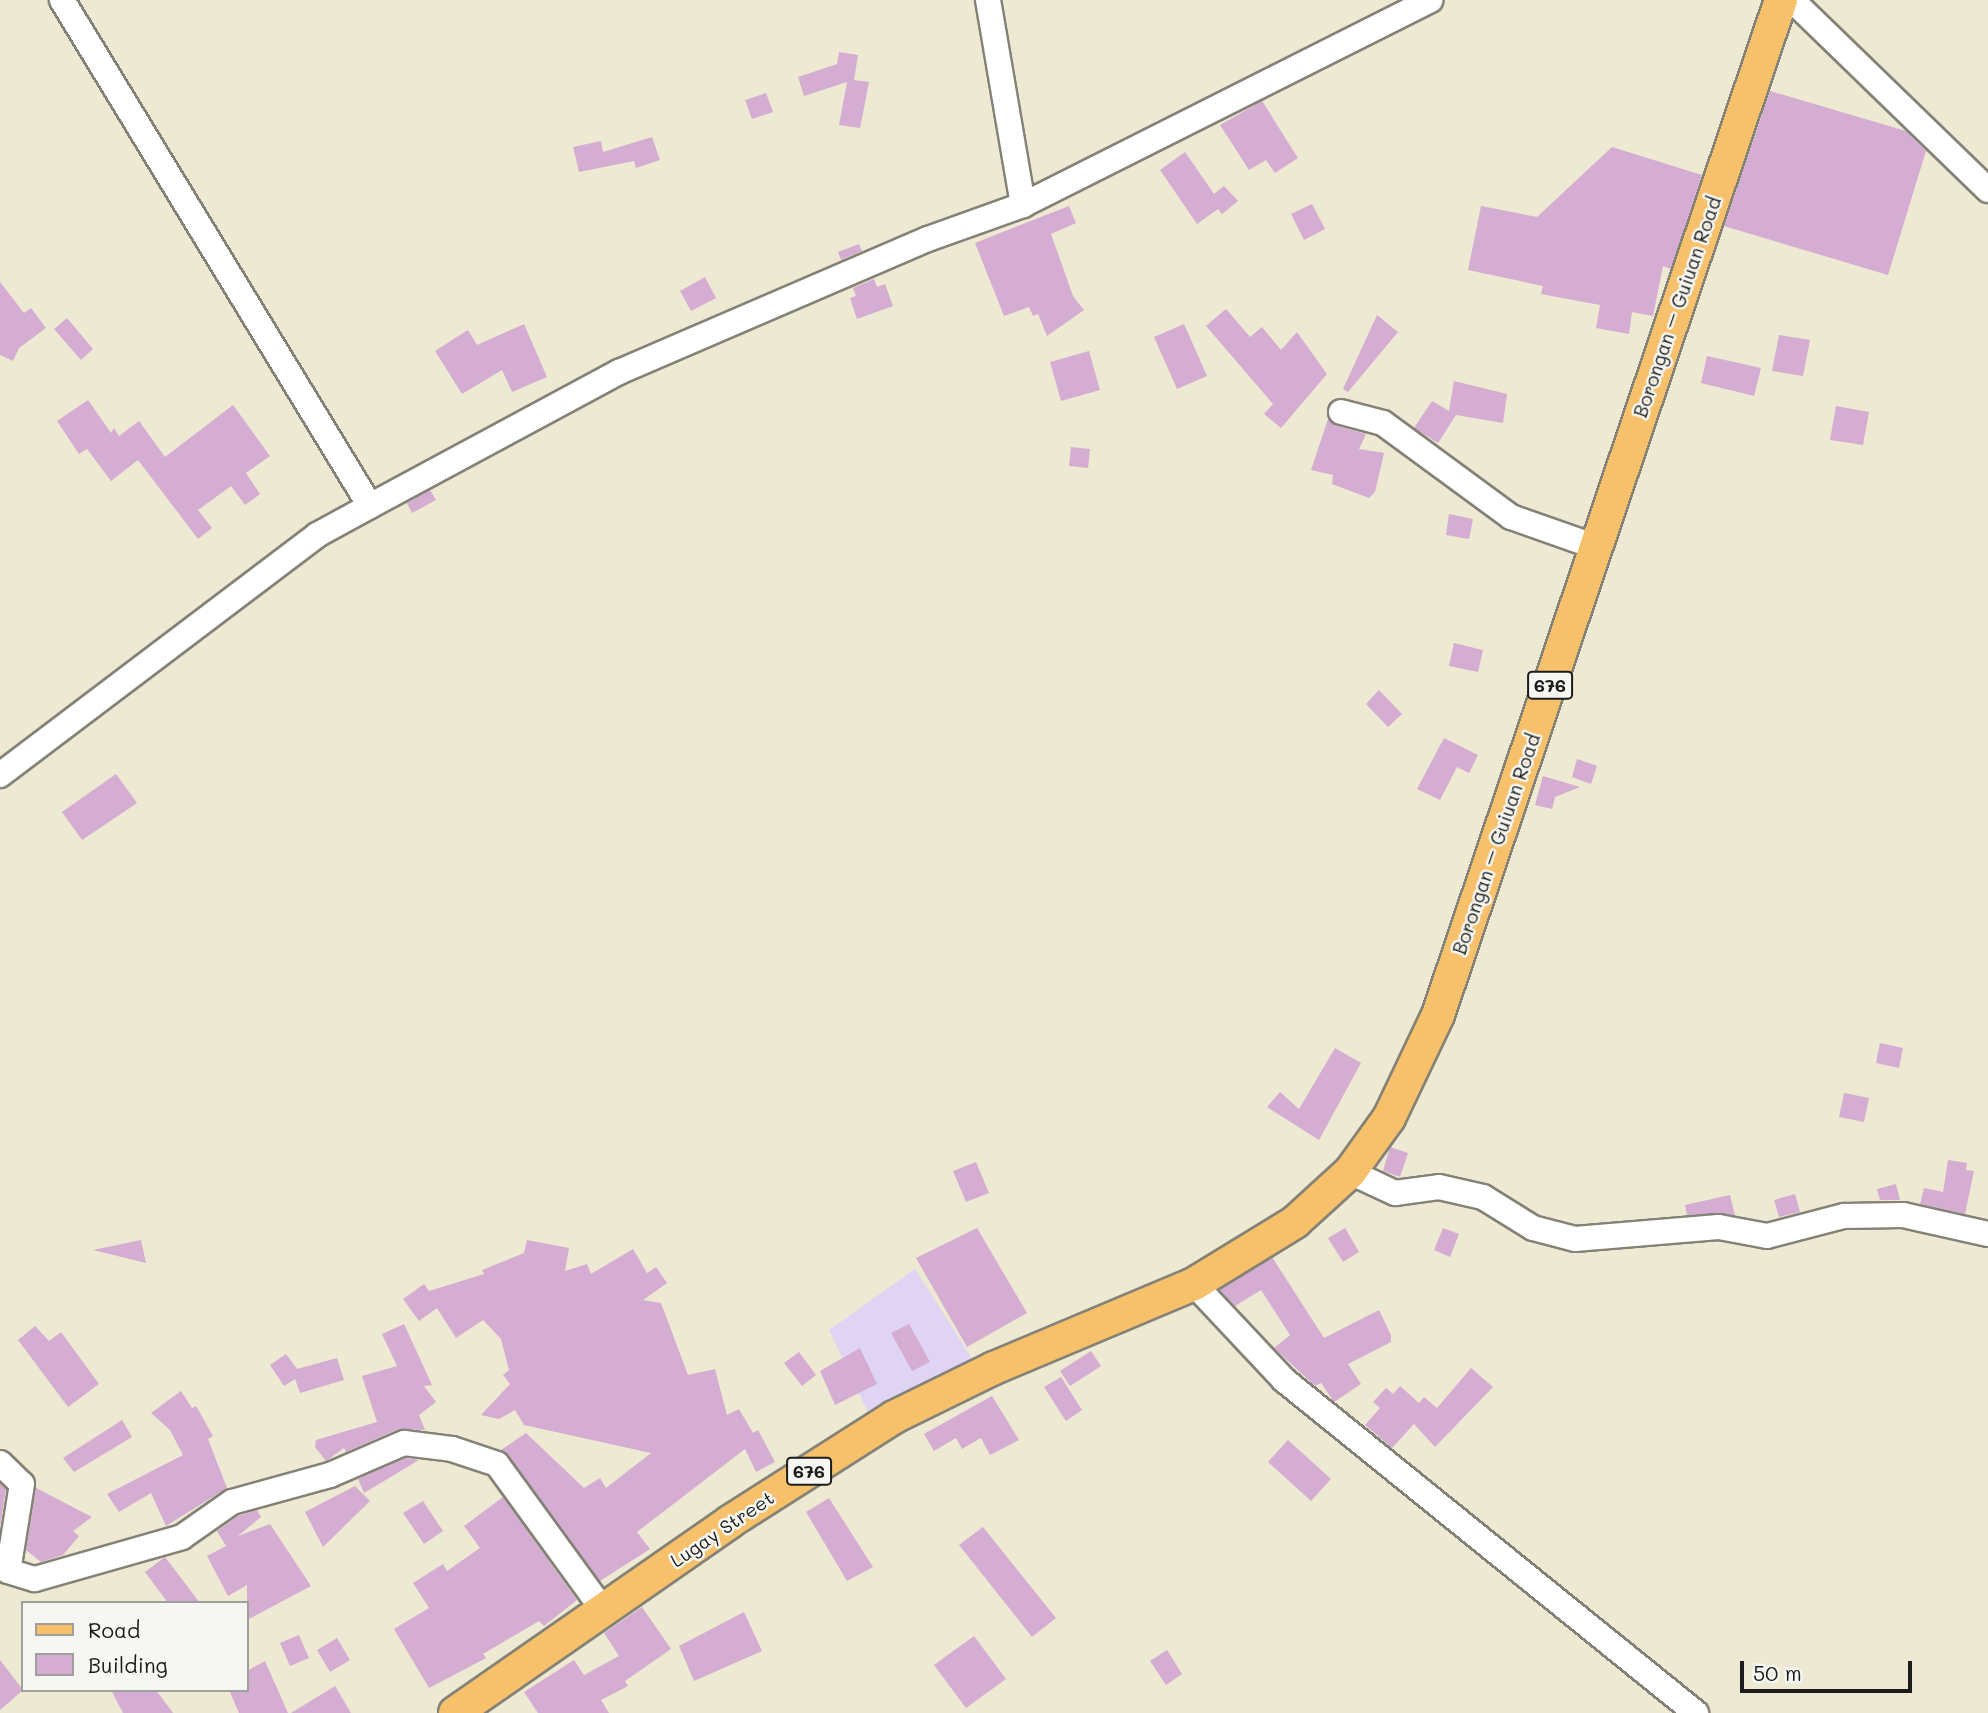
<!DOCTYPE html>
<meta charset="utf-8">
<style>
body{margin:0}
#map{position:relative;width:1988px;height:1713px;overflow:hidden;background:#ede9d2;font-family:Mali,sans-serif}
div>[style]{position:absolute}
.built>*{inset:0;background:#e0d4f4}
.building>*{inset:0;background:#d5add2}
.roads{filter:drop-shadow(2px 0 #848277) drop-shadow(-2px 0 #848277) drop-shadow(0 2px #848277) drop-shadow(0 -2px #848277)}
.minor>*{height:24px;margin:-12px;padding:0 12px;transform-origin:12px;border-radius:12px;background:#fff}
.major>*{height:32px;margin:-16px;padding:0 16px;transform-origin:16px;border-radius:16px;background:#f7c06b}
span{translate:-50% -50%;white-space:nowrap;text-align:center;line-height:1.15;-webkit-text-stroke:5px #f6f6f2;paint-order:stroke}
.shield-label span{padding:2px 5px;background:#f6f6f2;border:2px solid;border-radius:5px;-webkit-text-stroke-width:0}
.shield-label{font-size:18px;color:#1c1c1c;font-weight:700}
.street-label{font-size:19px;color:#1c1c1c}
.legend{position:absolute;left:21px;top:1601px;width:228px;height:91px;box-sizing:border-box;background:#f6f6f2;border:2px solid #9f9f9c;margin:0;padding:9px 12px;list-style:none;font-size:21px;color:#1c1c1c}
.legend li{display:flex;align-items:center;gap:14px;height:35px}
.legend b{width:35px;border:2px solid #9f9f9c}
.scale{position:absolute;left:1740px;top:1661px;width:172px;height:32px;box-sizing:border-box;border:4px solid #1c1c1c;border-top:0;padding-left:9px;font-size:21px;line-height:24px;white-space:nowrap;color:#1c1c1c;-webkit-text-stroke:5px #f6f6f2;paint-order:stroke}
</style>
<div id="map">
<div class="built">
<div style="clip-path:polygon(915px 1269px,973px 1360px,868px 1412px,829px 1330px)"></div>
</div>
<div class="building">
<div style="clip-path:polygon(839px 52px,858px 55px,854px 80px,869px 82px,860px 128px,839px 125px,847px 82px,804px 96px,798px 77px,837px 64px)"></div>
<div style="clip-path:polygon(1770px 91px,1906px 131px,1926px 151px,1888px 275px,1724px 226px)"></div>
<div style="clip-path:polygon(766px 93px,773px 112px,752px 119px,745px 100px)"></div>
<div style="clip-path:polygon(1262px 101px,1298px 158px,1275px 173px,1266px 160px,1249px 170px,1220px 125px)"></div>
<div style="clip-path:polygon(652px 137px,660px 160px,636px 168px,634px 161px,579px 172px,573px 147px,601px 141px,603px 152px)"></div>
<div style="clip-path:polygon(1612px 147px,1702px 175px,1671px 269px,1663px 266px,1653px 316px,1632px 312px,1629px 334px,1596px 328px,1600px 305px,1541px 294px,1543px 286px,1468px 270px,1481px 206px,1537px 217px)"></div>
<div style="clip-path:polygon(1185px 152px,1214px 194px,1224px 186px,1238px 201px,1222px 214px,1218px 209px,1197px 224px,1160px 170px)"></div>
<div style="clip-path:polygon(1312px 204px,1325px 229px,1304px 240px,1291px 214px)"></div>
<div style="clip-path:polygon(1069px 206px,1076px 223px,1051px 234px,1073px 296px,1084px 310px,1047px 336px,1038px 314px,1033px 316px,1029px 307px,1004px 316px,975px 243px)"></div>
<div style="clip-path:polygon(859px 244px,862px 251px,841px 260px,838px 252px)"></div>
<div style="clip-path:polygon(705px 277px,716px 298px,691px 311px,680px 291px)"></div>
<div style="clip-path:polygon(874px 279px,877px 287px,885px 284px,893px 306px,857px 319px,850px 298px,856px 296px,853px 288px)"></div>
<div style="clip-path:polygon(0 282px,24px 313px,31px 308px,46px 328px,19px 348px,13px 361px,0 355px)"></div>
<div style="clip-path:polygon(1226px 309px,1250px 337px,1262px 327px,1281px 350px,1297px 332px,1327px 374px,1281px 428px,1264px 414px,1273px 404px,1206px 326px)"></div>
<div style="clip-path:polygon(1377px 315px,1398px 332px,1348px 392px,1343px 389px)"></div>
<div style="clip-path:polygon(67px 318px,93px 349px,81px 360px,54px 329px)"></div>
<div style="clip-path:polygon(524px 324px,547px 377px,512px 392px,502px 370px,462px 394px,435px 351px,468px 330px,477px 345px)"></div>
<div style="clip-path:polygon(1184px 324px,1207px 376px,1177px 389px,1154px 337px)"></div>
<div style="clip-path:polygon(1779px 335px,1810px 340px,1803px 376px,1772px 371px)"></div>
<div style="clip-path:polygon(1089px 351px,1100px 390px,1061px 401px,1050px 362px)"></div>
<div style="clip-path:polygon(1707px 356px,1761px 368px,1754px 396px,1701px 383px)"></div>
<div style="clip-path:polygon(1454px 381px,1507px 394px,1503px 423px,1456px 415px,1438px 443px,1414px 428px,1432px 401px,1449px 411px)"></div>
<div style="clip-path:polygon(88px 400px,111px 433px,114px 428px,119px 436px,139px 421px,165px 457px,233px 405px,270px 456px,246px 473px,260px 494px,245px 505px,231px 486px,198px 510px,212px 528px,198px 539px,138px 460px,111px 481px,87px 449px,79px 454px,57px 421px)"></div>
<div style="clip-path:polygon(1836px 406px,1869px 412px,1863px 445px,1830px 440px)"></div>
<div style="clip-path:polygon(1328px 419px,1337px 426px,1366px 434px,1359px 449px,1384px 453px,1375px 492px,1369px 498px,1332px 484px,1333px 475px,1311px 470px)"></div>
<div style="clip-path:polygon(1071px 447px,1090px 449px,1088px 468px,1069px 466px)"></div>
<div style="clip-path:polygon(430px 490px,436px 500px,412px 513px,407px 503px)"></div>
<div style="clip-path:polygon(1449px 514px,1473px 519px,1469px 539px,1446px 535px)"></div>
<div style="clip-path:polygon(1454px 643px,1483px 650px,1478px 672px,1449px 666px)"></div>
<div style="clip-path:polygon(1379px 690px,1402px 714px,1388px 727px,1366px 704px)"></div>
<div style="clip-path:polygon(1444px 738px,1478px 755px,1469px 773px,1457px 767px,1440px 800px,1417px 789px)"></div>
<div style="clip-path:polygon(1577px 759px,1597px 766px,1591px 784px,1572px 777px)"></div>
<div style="clip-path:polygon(116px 774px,137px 803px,82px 840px,62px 812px)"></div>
<div style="clip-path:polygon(1543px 776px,1580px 787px,1555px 797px,1552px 809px,1535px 805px)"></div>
<div style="clip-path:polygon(1880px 1043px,1903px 1048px,1899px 1068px,1876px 1063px)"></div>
<div style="clip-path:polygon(1335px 1048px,1361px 1063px,1319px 1140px,1267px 1107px,1280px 1092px,1299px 1109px)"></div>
<div style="clip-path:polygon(1844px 1093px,1869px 1098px,1864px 1122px,1839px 1117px)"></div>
<div style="clip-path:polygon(1390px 1147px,1408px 1153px,1400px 1177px,1383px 1171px)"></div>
<div style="clip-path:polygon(1948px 1160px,1967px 1163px,1966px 1170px,1974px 1171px,1965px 1214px,1920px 1204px,1924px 1188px,1943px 1192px)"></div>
<div style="clip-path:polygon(976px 1162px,989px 1193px,966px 1202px,953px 1171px)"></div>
<div style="clip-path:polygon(1896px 1184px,1900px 1200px,1880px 1200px,1877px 1189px)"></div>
<div style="clip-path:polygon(1795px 1194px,1800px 1212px,1779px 1217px,1774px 1200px)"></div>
<div style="clip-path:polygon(1730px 1195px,1735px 1215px,1687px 1215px,1685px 1205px)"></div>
<div style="clip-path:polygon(977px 1228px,1027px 1313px,967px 1347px,916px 1258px)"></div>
<div style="clip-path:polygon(1345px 1228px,1359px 1252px,1343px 1262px,1328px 1238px)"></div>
<div style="clip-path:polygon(1443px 1228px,1459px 1234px,1450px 1257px,1434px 1250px)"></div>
<div style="clip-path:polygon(141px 1240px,146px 1263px,93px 1250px)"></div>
<div style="clip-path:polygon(527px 1240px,569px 1248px,565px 1271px,587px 1264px,591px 1274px,633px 1249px,647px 1273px,656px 1267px,667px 1283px,643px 1300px,661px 1303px,688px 1375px,715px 1369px,727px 1415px,739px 1409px,753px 1433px,758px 1430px,775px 1462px,756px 1472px,745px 1449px,637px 1532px,650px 1549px,600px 1581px,501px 1450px,526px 1433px,584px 1488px,600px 1478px,606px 1488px,651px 1453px,524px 1425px,515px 1410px,499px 1419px,481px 1415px,510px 1384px,503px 1375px,509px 1370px,501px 1339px,483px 1320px,456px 1338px,437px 1308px,419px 1321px,403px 1299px,424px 1284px,429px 1291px,484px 1274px,482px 1270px,524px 1253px)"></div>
<div style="clip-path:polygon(1272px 1257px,1324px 1338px,1379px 1310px,1391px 1335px,1391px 1342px,1348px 1364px,1361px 1384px,1334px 1402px,1321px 1383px,1315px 1386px,1274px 1348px,1290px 1335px,1261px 1290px,1235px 1306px,1220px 1290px)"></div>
<div style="clip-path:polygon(404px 1324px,432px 1385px,424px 1386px,436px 1402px,419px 1415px,425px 1430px,398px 1429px,346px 1452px,344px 1448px,326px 1461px,315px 1447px,316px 1440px,377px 1422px,362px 1376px,397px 1366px,382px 1334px)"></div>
<div style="clip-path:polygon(909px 1324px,930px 1362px,912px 1371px,891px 1333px)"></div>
<div style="clip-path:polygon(35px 1326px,49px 1341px,61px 1332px,99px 1384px,68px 1407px,18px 1340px)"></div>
<div style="clip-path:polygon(860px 1348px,877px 1384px,835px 1405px,820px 1371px)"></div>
<div style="clip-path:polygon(1091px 1351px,1101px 1366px,1070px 1386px,1060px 1371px)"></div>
<div style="clip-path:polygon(799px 1352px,816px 1375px,802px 1386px,784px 1363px)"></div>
<div style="clip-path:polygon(286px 1354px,297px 1369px,337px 1358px,344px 1380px,300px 1393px,295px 1379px,284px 1386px,270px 1365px)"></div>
<div style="clip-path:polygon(1471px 1368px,1493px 1387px,1435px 1447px,1414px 1424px,1392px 1448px,1365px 1425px,1380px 1408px,1373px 1402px,1386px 1388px,1393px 1394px,1400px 1386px,1419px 1403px,1424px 1397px,1437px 1408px)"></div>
<div style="clip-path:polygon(1061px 1377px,1082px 1410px,1066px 1421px,1044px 1387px)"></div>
<div style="clip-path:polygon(181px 1391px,192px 1408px,196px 1406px,213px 1436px,208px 1439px,227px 1488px,166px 1526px,151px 1493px,119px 1512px,107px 1494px,183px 1455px,170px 1430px,151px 1413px)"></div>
<div style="clip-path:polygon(992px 1396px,1019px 1440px,990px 1455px,981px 1438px,962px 1449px,956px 1438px,934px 1451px,924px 1434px)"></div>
<div style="clip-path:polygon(122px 1420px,132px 1437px,74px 1472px,63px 1458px)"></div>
<div style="clip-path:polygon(1288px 1440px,1331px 1479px,1311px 1501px,1268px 1462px)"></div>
<div style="clip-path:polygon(406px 1458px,419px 1460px,364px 1493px,358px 1479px)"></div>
<div style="clip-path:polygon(0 1484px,6px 1489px,0 1527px)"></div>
<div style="clip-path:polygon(355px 1486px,370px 1501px,323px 1547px,305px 1512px)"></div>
<div style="clip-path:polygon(36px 1488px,92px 1517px,73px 1531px,79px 1536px,63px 1555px,41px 1562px,26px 1550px)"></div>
<div style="clip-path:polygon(503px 1497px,577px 1600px,544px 1626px,539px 1621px,483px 1654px,486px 1658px,429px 1688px,394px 1629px,429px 1608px,413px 1583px,443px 1564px,447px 1571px,480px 1548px,464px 1526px)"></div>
<div style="clip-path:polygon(829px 1498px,873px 1567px,847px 1581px,806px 1512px)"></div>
<div style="clip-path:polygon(423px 1501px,443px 1531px,424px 1544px,403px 1513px)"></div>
<div style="clip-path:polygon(257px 1510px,261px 1517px,238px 1536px,270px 1524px,311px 1586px,247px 1620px,247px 1585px,228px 1596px,207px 1556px,226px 1546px,217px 1531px,238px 1516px)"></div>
<div style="clip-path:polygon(983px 1527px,1056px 1618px,1032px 1637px,959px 1545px)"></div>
<div style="clip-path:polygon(165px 1557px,200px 1603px,168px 1603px,145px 1572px)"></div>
<div style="clip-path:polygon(642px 1607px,671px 1649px,625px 1681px,628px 1686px,601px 1700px,609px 1713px,538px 1713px,524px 1692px,574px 1660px,584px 1675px,619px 1656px,604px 1633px)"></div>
<div style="clip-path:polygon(744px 1612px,762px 1651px,694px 1681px,679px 1646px)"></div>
<div style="clip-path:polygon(299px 1635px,309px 1658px,290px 1666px,280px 1643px)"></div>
<div style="clip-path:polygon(974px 1636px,1006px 1679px,966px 1708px,934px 1665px)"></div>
<div style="clip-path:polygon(337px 1638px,350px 1660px,330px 1672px,317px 1650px)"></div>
<div style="clip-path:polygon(1167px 1650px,1182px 1674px,1166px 1685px,1150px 1661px)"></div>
<div style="clip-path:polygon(0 1660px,23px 1690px,0 1710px)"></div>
<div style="clip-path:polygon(265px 1661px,288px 1713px,239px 1713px,229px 1690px,247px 1690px,247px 1671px)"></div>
<div style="clip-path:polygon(335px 1686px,351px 1713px,291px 1713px)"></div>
<div style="clip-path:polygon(111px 1690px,156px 1690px,173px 1713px,123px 1713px)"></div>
</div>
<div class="roads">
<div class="minor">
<div style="left:62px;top:0;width:592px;rotate:58.67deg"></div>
<div style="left:988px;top:0;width:208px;rotate:80.3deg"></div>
<div style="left:1792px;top:0;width:273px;rotate:44.1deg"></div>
<div style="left:1341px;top:412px;width:43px;rotate:14.7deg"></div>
<div style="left:1383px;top:423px;width:159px;rotate:36.3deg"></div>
<div style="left:1511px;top:517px;width:90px;rotate:19.4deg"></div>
<div style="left:0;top:775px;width:398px;rotate:-37.1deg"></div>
<div style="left:317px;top:535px;width:60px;rotate:-28.7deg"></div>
<div style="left:370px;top:506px;width:283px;rotate:-28.3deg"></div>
<div style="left:619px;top:372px;width:336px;rotate:-23.3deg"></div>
<div style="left:928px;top:239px;width:101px;rotate:-19.7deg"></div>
<div style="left:1023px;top:205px;width:456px;rotate:-26.7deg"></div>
<div style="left:1350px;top:1172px;width:50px;rotate:25deg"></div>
<div style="left:1395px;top:1193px;width:44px;rotate:-7.8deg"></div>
<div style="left:1439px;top:1187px;width:45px;rotate:12.8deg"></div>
<div style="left:1483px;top:1197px;width:59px;rotate:31.8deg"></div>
<div style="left:1533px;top:1228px;width:43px;rotate:14.7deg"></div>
<div style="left:1575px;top:1239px;width:144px;rotate:-4.8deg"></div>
<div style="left:1719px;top:1227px;width:49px;rotate:10.6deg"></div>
<div style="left:1767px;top:1236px;width:80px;rotate:-14.6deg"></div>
<div style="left:1844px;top:1216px;width:59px;rotate:-1deg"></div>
<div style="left:1903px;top:1215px;width:87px;rotate:12.6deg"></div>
<div style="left:1194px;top:1284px;width:132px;rotate:46.8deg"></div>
<div style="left:1284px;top:1380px;width:530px;rotate:38.95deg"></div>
<div style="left:0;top:1463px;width:30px;rotate:44deg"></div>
<div style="left:22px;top:1484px;width:88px;rotate:99.1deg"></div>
<div style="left:8px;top:1571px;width:28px;rotate:17deg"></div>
<div style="left:35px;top:1579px;width:153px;rotate:-15.9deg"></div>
<div style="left:182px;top:1537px;width:61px;rotate:-35deg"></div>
<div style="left:232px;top:1502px;width:102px;rotate:-15.4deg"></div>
<div style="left:330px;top:1475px;width:81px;rotate:-23.4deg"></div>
<div style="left:404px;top:1443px;width:48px;rotate:7.1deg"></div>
<div style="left:452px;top:1449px;width:47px;rotate:18.4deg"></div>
<div style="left:497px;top:1464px;width:180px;rotate:54deg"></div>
</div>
<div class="major">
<div style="left:455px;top:1713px;width:336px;rotate:-34.8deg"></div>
<div style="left:731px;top:1521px;width:193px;rotate:-32.5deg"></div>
<div style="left:894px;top:1417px;width:111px;rotate:-26.1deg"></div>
<div style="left:994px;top:1368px;width:217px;rotate:-22.8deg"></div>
<div style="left:1194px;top:1284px;width:119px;rotate:-31.5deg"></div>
<div style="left:1295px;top:1222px;width:74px;rotate:-42.3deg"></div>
<div style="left:1350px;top:1172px;width:67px;rotate:-54.2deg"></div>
<div style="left:1389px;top:1118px;width:114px;rotate:-64.6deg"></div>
<div style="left:1438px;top:1015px;width:1071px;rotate:-71.33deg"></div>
</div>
</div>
<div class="shield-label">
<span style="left:1550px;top:685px">676</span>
<span style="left:809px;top:1471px">676</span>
</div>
<div class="street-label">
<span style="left:1677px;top:307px;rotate:-71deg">Borongan – Guiuan Road</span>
<span style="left:1496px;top:844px;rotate:-71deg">Borongan – Guiuan Road</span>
<span style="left:722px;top:1529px;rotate:-34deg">Lugay Street</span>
</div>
<ul class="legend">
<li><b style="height:9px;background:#f7c06b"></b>Road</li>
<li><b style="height:19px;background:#d5add2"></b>Building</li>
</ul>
<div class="scale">50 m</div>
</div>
